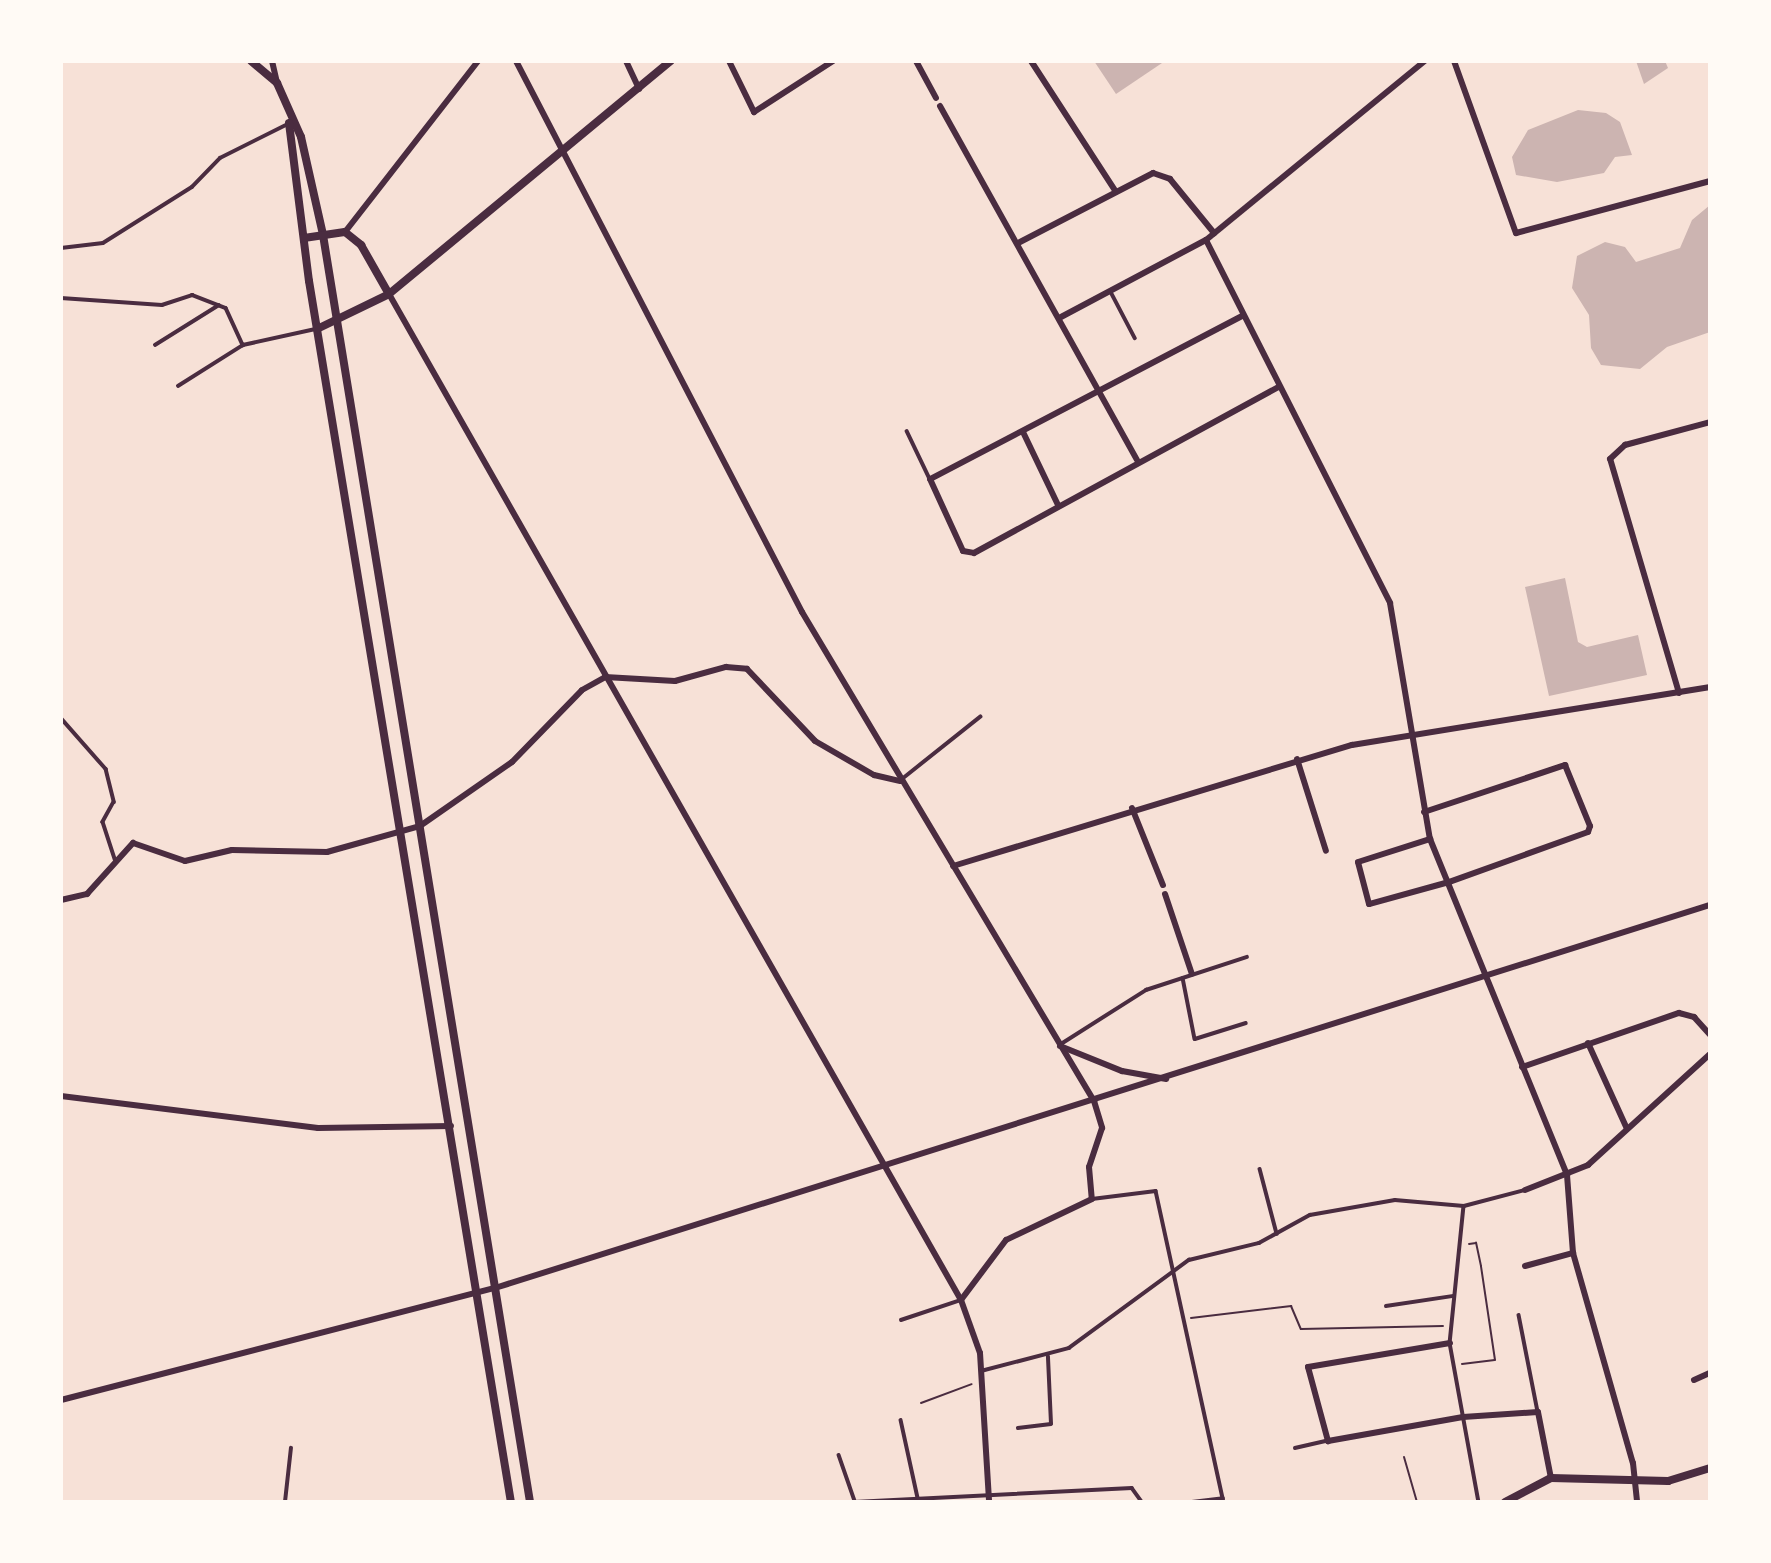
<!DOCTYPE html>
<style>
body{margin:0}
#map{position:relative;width:1771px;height:1563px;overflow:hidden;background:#f7e1d7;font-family:"Noto Serif",serif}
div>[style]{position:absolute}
.building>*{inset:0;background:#ccb4b1}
.path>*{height:2px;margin:-1px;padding:0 1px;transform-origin:1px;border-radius:1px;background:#4a2c40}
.service>*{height:3.5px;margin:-1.75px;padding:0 1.75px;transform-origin:1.75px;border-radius:1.75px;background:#4a2c40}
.minor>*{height:6px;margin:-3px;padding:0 3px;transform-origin:3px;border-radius:3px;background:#4a2c40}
.tertiary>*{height:8px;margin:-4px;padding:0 4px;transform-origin:4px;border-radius:4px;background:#4a2c40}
span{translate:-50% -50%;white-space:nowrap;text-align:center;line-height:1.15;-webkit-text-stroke:7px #fffaf5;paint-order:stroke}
.frame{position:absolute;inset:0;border:63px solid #fffaf5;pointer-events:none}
</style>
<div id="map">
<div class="building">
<div style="clip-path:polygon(1094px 61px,1165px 61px,1116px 94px)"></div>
<div style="clip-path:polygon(1636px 61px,1665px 61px,1668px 68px,1644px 84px)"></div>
<div style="clip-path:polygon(1578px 110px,1606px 113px,1620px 122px,1632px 155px,1615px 157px,1604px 173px,1557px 182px,1516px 175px,1512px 157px,1528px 130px)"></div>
<div style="clip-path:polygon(1710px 205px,1710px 332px,1667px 347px,1640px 369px,1601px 365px,1591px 348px,1589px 315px,1572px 288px,1577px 256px,1605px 242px,1625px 247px,1636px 262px,1680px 248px,1692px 220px)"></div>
<div style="clip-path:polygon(1565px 578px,1578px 642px,1587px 647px,1638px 635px,1647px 675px,1549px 696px,1525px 587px)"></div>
</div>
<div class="path">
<div style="left:1191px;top:1318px;width:101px;rotate:-6.8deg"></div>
<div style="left:1291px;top:1306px;width:25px;rotate:67deg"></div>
<div style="left:1301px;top:1329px;width:142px;rotate:-1.2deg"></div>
<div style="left:1462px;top:1364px;width:33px;rotate:-7deg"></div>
<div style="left:1495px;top:1360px;width:95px;rotate:-98.5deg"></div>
<div style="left:1481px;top:1266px;width:24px;rotate:-102deg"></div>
<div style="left:1476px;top:1243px;width:7px;rotate:172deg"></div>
<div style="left:921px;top:1403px;width:54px;rotate:-20.4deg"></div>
<div style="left:1404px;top:1457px;width:47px;rotate:73.9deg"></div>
</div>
<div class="service">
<div style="left:61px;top:248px;width:42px;rotate:-6.8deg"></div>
<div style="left:103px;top:243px;width:105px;rotate:-32.2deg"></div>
<div style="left:192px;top:187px;width:40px;rotate:-46deg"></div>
<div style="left:220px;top:158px;width:76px;rotate:-26.6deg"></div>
<div style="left:1111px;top:292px;width:52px;rotate:62.4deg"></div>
<div style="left:61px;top:298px;width:101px;rotate:4deg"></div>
<div style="left:162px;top:305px;width:32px;rotate:-18deg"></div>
<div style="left:192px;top:295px;width:36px;rotate:21deg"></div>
<div style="left:226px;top:308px;width:41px;rotate:65.3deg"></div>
<div style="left:243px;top:345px;width:75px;rotate:-12.4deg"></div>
<div style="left:155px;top:345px;width:75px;rotate:-32deg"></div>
<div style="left:178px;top:386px;width:77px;rotate:-32.2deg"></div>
<div style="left:907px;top:431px;width:53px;rotate:64.4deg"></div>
<div style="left:61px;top:718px;width:68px;rotate:48.6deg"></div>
<div style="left:106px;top:769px;width:34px;rotate:76deg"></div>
<div style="left:114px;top:802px;width:23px;rotate:119deg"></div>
<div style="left:103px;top:822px;width:39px;rotate:72deg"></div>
<div style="left:902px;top:779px;width:100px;rotate:-38.5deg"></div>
<div style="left:1183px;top:978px;width:62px;rotate:78.9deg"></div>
<div style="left:1195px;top:1039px;width:53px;rotate:-17.4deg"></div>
<div style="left:1061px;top:1044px;width:101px;rotate:-32.4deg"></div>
<div style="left:1146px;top:990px;width:106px;rotate:-18.1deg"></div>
<div style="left:1260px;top:1169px;width:67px;rotate:75.3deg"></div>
<div style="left:1092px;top:1199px;width:64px;rotate:-7.1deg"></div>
<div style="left:1156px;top:1191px;width:318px;rotate:77.7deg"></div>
<div style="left:1464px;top:1206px;width:138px;rotate:95.8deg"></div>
<div style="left:1450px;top:1343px;width:162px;rotate:79.7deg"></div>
<div style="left:1386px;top:1306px;width:68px;rotate:-8.5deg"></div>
<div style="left:1519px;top:1315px;width:99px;rotate:78.9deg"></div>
<div style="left:901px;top:1320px;width:63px;rotate:-18.4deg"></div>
<div style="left:981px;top:1371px;width:91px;rotate:-14.6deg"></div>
<div style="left:1069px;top:1348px;width:149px;rotate:-36.3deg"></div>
<div style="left:1189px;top:1260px;width:72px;rotate:-13.7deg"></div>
<div style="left:1259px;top:1243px;width:58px;rotate:-28.8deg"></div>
<div style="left:1310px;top:1215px;width:86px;rotate:-10deg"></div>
<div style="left:1395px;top:1200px;width:69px;rotate:5deg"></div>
<div style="left:1464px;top:1206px;width:63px;rotate:-14.7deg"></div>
<div style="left:901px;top:1420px;width:80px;rotate:77.7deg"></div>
<div style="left:1018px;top:1428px;width:33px;rotate:-7deg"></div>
<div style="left:1051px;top:1424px;width:67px;rotate:-92.6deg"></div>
<div style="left:1295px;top:1448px;width:32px;rotate:-13deg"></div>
<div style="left:839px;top:1455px;width:49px;rotate:70.8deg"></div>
<div style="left:285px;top:1502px;width:54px;rotate:-83.7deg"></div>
<div style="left:854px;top:1502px;width:278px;rotate:-2.9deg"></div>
<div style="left:1132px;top:1488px;width:17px;rotate:54deg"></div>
<div style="left:1192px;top:1502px;width:31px;rotate:-7deg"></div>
</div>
<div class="minor">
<div style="left:272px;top:61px;width:23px;rotate:77deg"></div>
<div style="left:516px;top:61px;width:621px;rotate:62.57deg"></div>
<div style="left:802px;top:612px;width:570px;rotate:59.16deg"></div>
<div style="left:1094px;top:1101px;width:28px;rotate:73deg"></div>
<div style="left:1102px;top:1128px;width:41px;rotate:108.4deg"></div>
<div style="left:1089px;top:1167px;width:32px;rotate:85deg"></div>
<div style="left:1092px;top:1199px;width:95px;rotate:154.5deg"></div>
<div style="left:1006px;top:1240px;width:75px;rotate:126.9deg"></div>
<div style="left:626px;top:61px;width:31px;rotate:65deg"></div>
<div style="left:729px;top:61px;width:57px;rotate:63.9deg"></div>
<div style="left:754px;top:112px;width:94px;rotate:-32.8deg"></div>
<div style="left:916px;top:61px;width:42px;rotate:61.6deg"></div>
<div style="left:1031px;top:61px;width:156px;rotate:57deg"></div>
<div style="left:1454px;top:61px;width:183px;rotate:70.2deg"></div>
<div style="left:1516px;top:233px;width:201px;rotate:-15deg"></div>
<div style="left:940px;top:106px;width:405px;rotate:60.9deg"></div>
<div style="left:345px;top:232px;width:217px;rotate:-52.1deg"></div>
<div style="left:1206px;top:240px;width:407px;rotate:63.1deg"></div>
<div style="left:1390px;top:603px;width:239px;rotate:80.4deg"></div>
<div style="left:1430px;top:839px;width:363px;rotate:67.8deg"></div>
<div style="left:1567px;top:1175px;width:78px;rotate:85.6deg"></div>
<div style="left:1573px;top:1253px;width:218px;rotate:74.1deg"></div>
<div style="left:1633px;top:1463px;width:39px;rotate:84deg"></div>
<div style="left:1020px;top:242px;width:150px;rotate:-27.4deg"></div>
<div style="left:1153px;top:173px;width:18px;rotate:19deg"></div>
<div style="left:1170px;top:179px;width:70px;rotate:50.8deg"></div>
<div style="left:389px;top:294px;width:1157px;rotate:60.38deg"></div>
<div style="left:961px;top:1300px;width:56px;rotate:70.3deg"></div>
<div style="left:980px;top:1353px;width:149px;rotate:86.5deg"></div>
<div style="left:1242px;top:316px;width:352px;rotate:152.4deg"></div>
<div style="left:930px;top:479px;width:79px;rotate:65.4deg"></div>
<div style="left:963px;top:551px;width:11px;rotate:10deg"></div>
<div style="left:974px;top:553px;width:346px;rotate:-28.6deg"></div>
<div style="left:1061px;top:317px;width:164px;rotate:-28deg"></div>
<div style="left:1206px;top:240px;width:283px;rotate:-39.3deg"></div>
<div style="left:1023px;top:432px;width:81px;rotate:64.4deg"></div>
<div style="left:1679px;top:693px;width:244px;rotate:-106.4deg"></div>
<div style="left:1610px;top:459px;width:21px;rotate:-43deg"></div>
<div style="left:1625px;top:445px;width:88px;rotate:-15.1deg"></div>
<div style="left:1297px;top:759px;width:96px;rotate:72.5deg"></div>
<div style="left:1132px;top:808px;width:83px;rotate:68.1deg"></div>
<div style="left:1424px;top:812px;width:149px;rotate:-18.4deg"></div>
<div style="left:1565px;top:765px;width:66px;rotate:67.7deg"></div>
<div style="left:1590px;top:826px;width:6px;rotate:108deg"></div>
<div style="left:1588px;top:832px;width:148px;rotate:160.2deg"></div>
<div style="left:1449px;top:882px;width:83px;rotate:164.6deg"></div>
<div style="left:1369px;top:904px;width:43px;rotate:-104.7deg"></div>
<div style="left:1358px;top:862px;width:76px;rotate:-17.7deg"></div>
<div style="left:953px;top:866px;width:417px;rotate:-16.9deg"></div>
<div style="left:1352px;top:745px;width:363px;rotate:-9.2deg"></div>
<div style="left:1165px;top:894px;width:84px;rotate:71.4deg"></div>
<div style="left:61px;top:900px;width:27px;rotate:-13deg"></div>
<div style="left:87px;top:894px;width:69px;rotate:-48deg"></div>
<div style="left:133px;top:843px;width:55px;rotate:19.1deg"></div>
<div style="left:185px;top:861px;width:48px;rotate:-13.2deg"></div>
<div style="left:232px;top:850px;width:95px;rotate:1.2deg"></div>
<div style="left:327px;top:852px;width:97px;rotate:-15.6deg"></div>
<div style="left:420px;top:826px;width:112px;rotate:-34.8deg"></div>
<div style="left:512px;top:762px;width:100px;rotate:-45.8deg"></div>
<div style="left:582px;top:690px;width:26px;rotate:-29deg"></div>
<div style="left:605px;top:677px;width:70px;rotate:3.3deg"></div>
<div style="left:675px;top:681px;width:53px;rotate:-15.4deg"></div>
<div style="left:726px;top:667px;width:21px;rotate:5deg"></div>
<div style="left:747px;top:669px;width:99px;rotate:46.6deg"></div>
<div style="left:815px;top:741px;width:68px;rotate:30deg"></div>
<div style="left:874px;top:775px;width:27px;rotate:13deg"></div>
<div style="left:1588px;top:1043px;width:94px;rotate:65.6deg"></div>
<div style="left:1060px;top:1046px;width:67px;rotate:22deg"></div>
<div style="left:1122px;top:1071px;width:45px;rotate:10.3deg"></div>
<div style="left:1522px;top:1067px;width:166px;rotate:-19deg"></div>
<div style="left:1679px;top:1013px;width:16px;rotate:15deg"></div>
<div style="left:1694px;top:1017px;width:24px;rotate:48deg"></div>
<div style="left:61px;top:1096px;width:259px;rotate:7.1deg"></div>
<div style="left:318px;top:1128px;width:133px;rotate:-0.9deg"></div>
<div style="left:1525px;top:1190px;width:68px;rotate:-21.6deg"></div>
<div style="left:1588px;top:1165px;width:165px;rotate:-42.3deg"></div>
<div style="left:1525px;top:1266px;width:50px;rotate:-15.2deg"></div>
<div style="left:1450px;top:1343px;width:144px;rotate:170.4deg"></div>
<div style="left:1308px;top:1367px;width:77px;rotate:74.9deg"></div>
<div style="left:1328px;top:1441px;width:137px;rotate:-10.1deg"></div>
<div style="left:1463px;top:1417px;width:75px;rotate:-3.8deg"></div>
<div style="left:1538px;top:1412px;width:67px;rotate:78.9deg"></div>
<div style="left:1694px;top:1380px;width:17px;rotate:-24deg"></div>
<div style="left:61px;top:1400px;width:448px;rotate:-14.5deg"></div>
<div style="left:495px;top:1288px;width:1274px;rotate:-17.5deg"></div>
</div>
<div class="tertiary">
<div style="left:251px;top:61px;width:34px;rotate:40deg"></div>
<div style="left:277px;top:83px;width:59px;rotate:66deg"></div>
<div style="left:301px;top:137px;width:100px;rotate:77.3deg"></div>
<div style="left:323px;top:235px;width:1284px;rotate:80.72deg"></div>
<div style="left:289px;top:123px;width:159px;rotate:82.8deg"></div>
<div style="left:309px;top:281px;width:1238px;rotate:80.61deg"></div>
<div style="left:304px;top:238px;width:41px;rotate:-8.3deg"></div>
<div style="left:345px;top:232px;width:21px;rotate:39deg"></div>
<div style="left:361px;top:245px;width:56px;rotate:60.3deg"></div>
<div style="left:317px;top:329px;width:80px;rotate:-25.9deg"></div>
<div style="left:389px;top:294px;width:366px;rotate:-39.6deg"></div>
<div style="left:1505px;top:1502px;width:52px;rotate:-27.6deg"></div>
<div style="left:1551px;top:1478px;width:117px;rotate:1.5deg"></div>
<div style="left:1668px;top:1481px;width:44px;rotate:-17.2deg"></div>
</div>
<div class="frame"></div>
</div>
